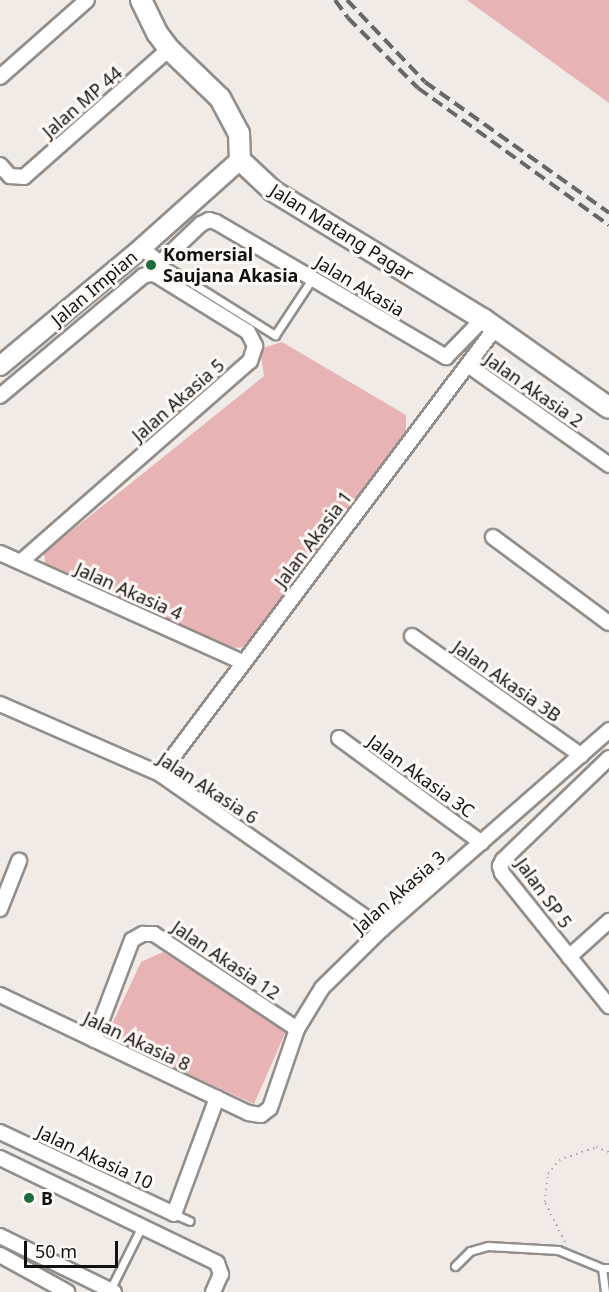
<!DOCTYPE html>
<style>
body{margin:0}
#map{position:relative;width:609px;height:1292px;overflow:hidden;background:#f1ebe7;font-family:"Noto Sans",sans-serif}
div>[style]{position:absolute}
.green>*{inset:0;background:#e7b3b5}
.path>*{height:2px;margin-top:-1px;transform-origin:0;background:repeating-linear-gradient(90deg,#ada8a5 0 1.5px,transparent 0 6px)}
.roads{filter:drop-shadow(2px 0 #938e8a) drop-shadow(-2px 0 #938e8a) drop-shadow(0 2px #938e8a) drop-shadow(0 -2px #938e8a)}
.service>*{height:7px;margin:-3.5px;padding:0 3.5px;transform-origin:3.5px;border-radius:3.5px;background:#fff}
.minor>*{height:14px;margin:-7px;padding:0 7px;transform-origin:7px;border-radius:7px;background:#fff}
.tertiary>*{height:18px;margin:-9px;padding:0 9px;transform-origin:9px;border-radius:9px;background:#fff}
.secondary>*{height:20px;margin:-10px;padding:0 10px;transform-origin:10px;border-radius:10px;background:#fff}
.rail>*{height:4px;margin-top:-2px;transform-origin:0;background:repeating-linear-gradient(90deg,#6a6663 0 12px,transparent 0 18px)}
.dots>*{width:16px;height:16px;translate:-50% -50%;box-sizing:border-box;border:3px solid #fff9f5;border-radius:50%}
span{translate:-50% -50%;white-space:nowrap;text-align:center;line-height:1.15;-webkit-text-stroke:6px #fff9f5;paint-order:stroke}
.street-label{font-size:18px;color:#13110f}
.poi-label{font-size:18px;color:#13110f;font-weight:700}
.left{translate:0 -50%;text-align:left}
.scale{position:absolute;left:24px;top:1241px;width:94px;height:27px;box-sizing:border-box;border:3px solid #13110f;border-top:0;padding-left:8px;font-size:18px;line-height:21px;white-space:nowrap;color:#13110f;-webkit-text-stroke:4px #fff9f5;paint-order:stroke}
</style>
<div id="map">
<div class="green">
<div style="clip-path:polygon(467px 0,609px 0,609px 103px)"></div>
<div style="clip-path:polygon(282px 342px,406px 415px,406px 431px,247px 647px,231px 648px,46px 567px,44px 553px,264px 376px,260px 349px)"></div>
<div style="clip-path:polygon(163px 952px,286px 1031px,254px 1104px,106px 1037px,141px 962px)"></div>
</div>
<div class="path">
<div style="left:565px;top:1242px;width:45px;rotate:-116.6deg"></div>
<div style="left:545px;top:1202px;width:28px;rotate:-84deg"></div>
<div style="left:548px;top:1174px;width:18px;rotate:-52deg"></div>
<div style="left:559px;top:1160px;width:39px;rotate:-19deg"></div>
<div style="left:596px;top:1147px;width:14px;rotate:21deg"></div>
</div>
<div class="roads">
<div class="service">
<div style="left:160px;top:263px;width:136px;rotate:32.1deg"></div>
<div style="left:275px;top:335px;width:67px;rotate:-56.5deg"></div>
<div style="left:174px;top:1214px;width:17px;rotate:24deg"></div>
<div style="left:455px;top:1266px;width:21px;rotate:-45deg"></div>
<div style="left:470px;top:1251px;width:19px;rotate:-16deg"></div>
<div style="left:488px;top:1246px;width:70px;rotate:3.3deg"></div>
<div style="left:558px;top:1250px;width:48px;rotate:22.2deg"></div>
<div style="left:110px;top:1290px;width:69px;rotate:-63.4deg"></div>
<div style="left:605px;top:1292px;width:24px;rotate:-97deg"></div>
<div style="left:602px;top:1268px;width:7px"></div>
</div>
<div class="minor">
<div style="left:0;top:77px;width:116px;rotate:-41.5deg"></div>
<div style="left:0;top:165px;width:15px;rotate:48deg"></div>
<div style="left:10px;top:176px;width:14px;rotate:4deg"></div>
<div style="left:24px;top:177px;width:193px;rotate:-41.4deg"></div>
<div style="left:142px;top:248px;width:23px;rotate:40deg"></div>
<div style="left:160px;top:263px;width:57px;rotate:-43.6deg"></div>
<div style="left:201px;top:224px;width:9px;rotate:-27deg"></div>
<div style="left:209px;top:220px;width:7px;rotate:16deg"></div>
<div style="left:216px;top:222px;width:267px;rotate:30.4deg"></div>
<div style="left:446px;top:357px;width:53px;rotate:-45.8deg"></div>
<div style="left:468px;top:365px;width:173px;rotate:35.3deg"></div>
<div style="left:0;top:396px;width:187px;rotate:-40deg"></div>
<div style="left:143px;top:276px;width:7px;rotate:-16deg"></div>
<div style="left:150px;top:274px;width:6px;rotate:9deg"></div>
<div style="left:156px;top:275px;width:108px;rotate:31.8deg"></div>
<div style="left:248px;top:332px;width:16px;rotate:63deg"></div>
<div style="left:255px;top:346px;width:16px;rotate:108deg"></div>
<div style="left:250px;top:361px;width:305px;rotate:138.8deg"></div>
<div style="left:493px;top:537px;width:144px;rotate:36.6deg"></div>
<div style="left:0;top:553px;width:266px;rotate:24.2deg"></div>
<div style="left:412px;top:636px;width:207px;rotate:35.2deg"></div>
<div style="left:0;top:704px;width:175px;rotate:23.6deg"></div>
<div style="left:160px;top:774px;width:271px;rotate:34.9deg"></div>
<div style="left:339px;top:738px;width:177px;rotate:36.3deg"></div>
<div style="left:609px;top:758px;width:147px;rotate:136.1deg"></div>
<div style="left:503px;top:860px;width:7px;rotate:117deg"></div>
<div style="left:500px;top:866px;width:7px;rotate:74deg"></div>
<div style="left:502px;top:873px;width:171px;rotate:51.2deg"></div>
<div style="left:160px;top:774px;width:559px;rotate:-53.07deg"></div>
<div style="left:0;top:909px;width:52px;rotate:-68.4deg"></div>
<div style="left:569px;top:957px;width:54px;rotate:-42deg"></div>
<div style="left:0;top:995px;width:275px;rotate:25.4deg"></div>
<div style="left:248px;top:1113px;width:13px;rotate:9deg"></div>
<div style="left:261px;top:1115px;width:11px;rotate:-38deg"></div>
<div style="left:270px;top:1108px;width:83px;rotate:-71.1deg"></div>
<div style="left:297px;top:1029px;width:48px;rotate:-58.6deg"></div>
<div style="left:322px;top:988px;width:84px;rotate:-44.5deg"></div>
<div style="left:382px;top:929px;width:302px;rotate:-41.2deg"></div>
<div style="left:94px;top:1040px;width:107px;rotate:-69.2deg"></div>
<div style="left:132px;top:940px;width:13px;rotate:-29deg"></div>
<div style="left:143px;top:934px;width:11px"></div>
<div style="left:154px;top:934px;width:172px;rotate:33.6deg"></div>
<div style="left:0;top:1132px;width:192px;rotate:25.2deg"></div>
<div style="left:174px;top:1214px;width:124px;rotate:-69.7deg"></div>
<div style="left:0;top:1158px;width:241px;rotate:25.8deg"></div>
<div style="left:217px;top:1263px;width:12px;rotate:70deg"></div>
<div style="left:221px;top:1274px;width:20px;rotate:114deg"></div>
<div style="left:0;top:1236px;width:127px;rotate:26.2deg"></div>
<div style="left:0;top:1255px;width:77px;rotate:28.9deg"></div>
</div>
<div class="tertiary">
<div style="left:0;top:366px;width:178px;rotate:-39.8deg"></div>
<div style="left:137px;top:252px;width:138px;rotate:-41.8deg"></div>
</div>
<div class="secondary">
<div style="left:141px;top:0;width:37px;rotate:64deg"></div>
<div style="left:157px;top:33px;width:20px;rotate:53deg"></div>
<div style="left:169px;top:49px;width:71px;rotate:43.9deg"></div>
<div style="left:220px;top:98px;width:40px;rotate:62deg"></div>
<div style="left:239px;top:133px;width:27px;rotate:88deg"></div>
<div style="left:240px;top:160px;width:45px;rotate:43.2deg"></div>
<div style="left:273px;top:191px;width:246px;rotate:31.4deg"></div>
<div style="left:483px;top:319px;width:154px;rotate:35.2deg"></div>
</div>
</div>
<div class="rail">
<div style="left:335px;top:0;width:22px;rotate:54deg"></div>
<div style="left:348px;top:18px;width:99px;rotate:45deg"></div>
<div style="left:418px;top:88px;width:235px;rotate:35.7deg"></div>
<div style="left:347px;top:0;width:113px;rotate:46.4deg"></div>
<div style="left:425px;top:82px;width:226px;rotate:35.4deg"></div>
</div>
<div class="dots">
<div style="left:151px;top:265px;background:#1d6c3c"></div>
<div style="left:29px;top:1198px;background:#1d6c3c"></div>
</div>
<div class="street-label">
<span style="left:82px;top:102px;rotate:-41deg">Jalan MP 44</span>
<span style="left:342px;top:232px;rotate:32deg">Jalan Matang Pagar</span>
<span style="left:360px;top:286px;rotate:31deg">Jalan Akasia</span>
<span style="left:94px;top:288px;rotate:-40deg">Jalan Impian</span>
<span style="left:534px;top:390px;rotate:35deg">Jalan Akasia 2</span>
<span style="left:178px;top:400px;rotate:-41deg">Jalan Akasia 5</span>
<span style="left:313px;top:539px;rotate:-53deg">Jalan Akasia 1</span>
<span style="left:129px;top:591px;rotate:24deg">Jalan Akasia 4</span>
<span style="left:507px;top:681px;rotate:35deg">Jalan Akasia 3B</span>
<span style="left:421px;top:776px;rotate:36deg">Jalan Akasia 3C</span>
<span style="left:208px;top:788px;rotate:33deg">Jalan Akasia 6</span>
<span style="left:399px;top:892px;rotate:-41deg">Jalan Akasia 3</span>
<span style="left:544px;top:893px;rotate:54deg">Jalan SP 5</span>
<span style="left:226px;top:960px;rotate:34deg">Jalan Akasia 12</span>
<span style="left:137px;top:1041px;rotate:25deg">Jalan Akasia 8</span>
<span style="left:95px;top:1157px;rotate:25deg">Jalan Akasia 10</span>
</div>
<div class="poi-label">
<span class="left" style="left:163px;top:265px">Komersial<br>Saujana Akasia</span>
<span class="left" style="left:41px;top:1198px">B</span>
</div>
<div class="scale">50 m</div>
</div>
